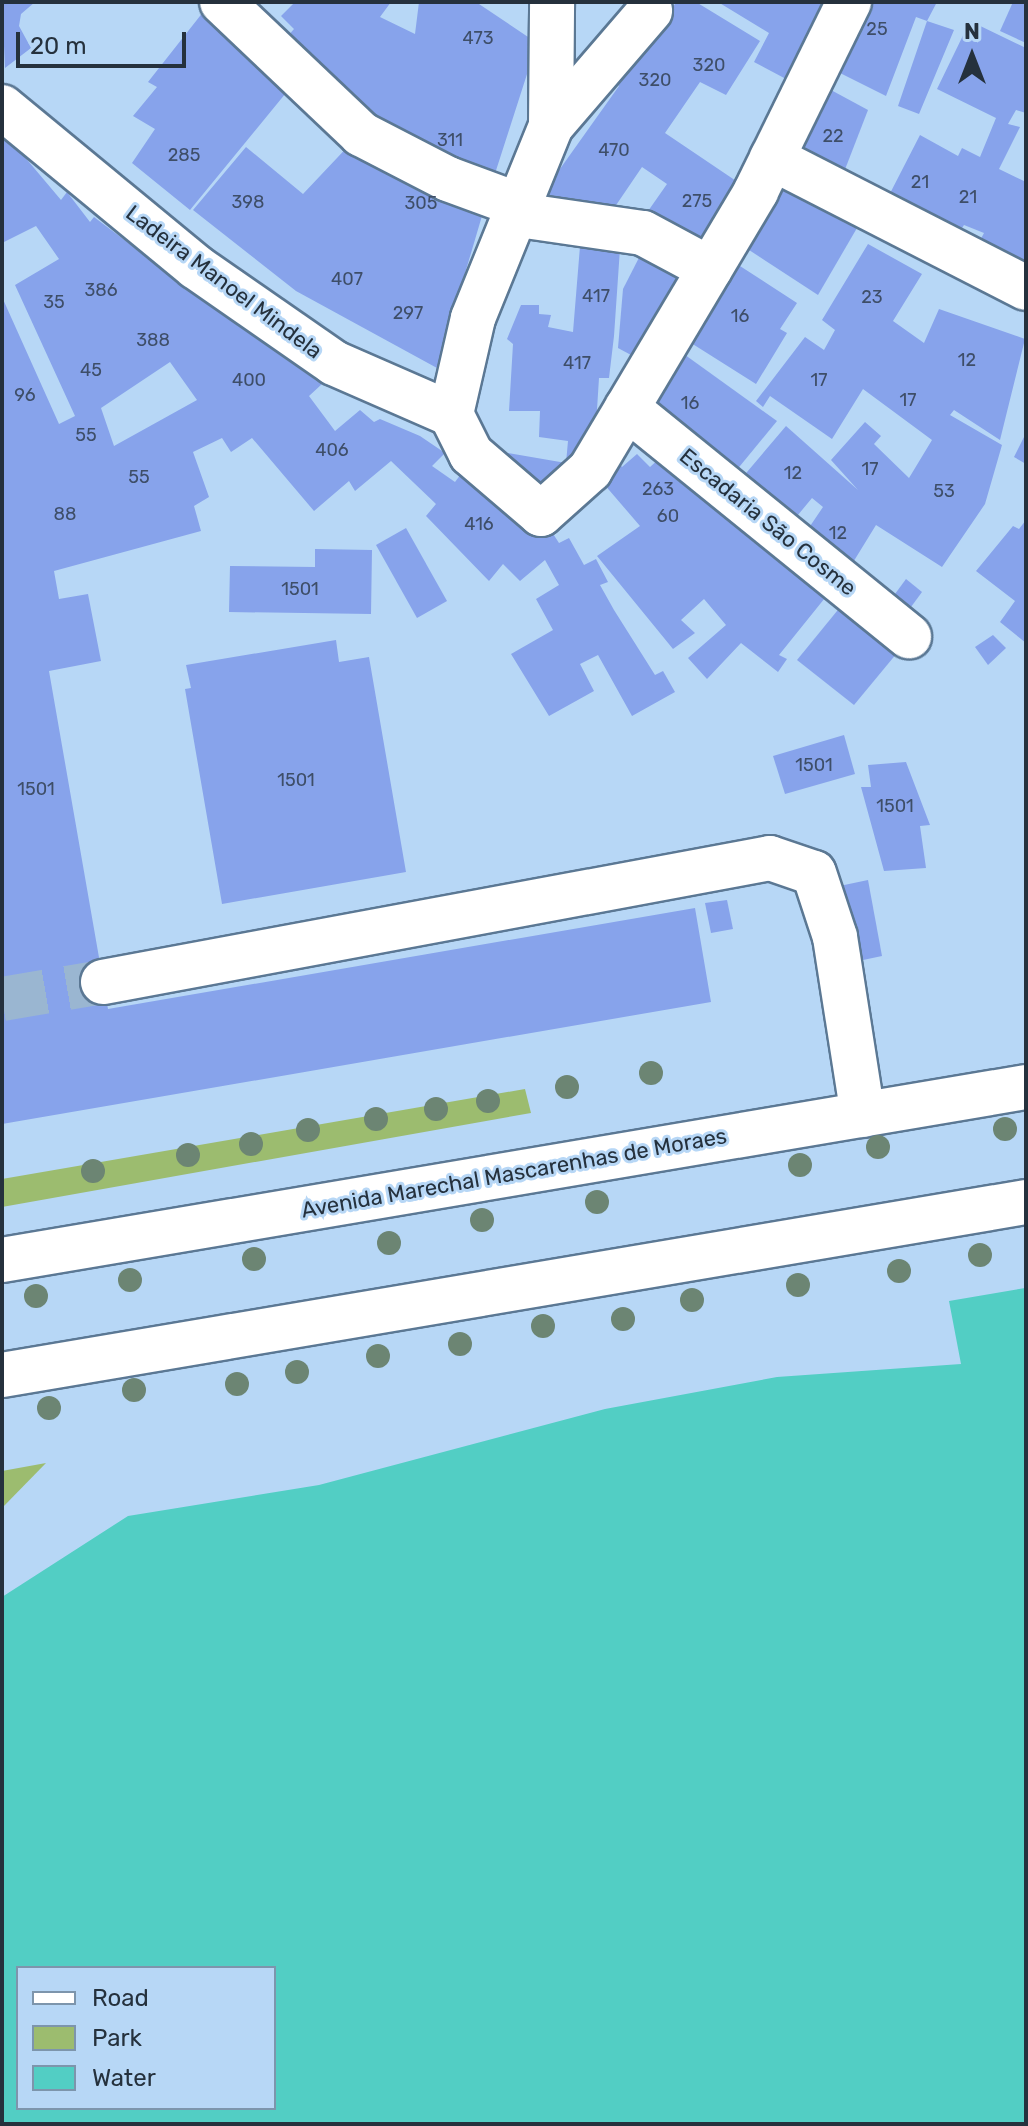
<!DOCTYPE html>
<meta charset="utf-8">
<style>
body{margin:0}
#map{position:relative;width:1028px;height:2126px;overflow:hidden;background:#b7d7f6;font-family:Rubik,sans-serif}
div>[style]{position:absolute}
.green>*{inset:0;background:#9cbc6f}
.water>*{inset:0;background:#52cec4}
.building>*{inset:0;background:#87a3eb}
.minor-tunnel>*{height:44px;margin-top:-22px;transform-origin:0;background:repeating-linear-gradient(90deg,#9ab6d1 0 44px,transparent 0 66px)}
.roads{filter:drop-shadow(2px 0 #5b7894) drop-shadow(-2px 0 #5b7894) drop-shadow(0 2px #5b7894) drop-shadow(0 -2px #5b7894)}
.minor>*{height:44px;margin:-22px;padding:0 22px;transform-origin:22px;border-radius:22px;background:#fff}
.major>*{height:44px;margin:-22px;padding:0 22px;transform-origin:22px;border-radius:22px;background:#fff}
.trees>*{width:24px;height:24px;margin:-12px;border-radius:50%;background:#6c8573}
span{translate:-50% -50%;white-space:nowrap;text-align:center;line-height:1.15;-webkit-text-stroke:6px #b7d7f6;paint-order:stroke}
.number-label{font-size:18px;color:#3e4e68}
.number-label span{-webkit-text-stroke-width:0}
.street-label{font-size:22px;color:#25313d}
.frame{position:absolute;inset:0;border:4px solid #25313d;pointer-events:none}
.legend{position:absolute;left:16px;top:1966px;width:260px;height:144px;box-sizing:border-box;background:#b7d7f6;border:2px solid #7d95ac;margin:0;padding:10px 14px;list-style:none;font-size:24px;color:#25313d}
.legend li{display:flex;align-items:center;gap:16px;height:40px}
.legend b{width:40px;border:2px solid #7d95ac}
.north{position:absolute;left:932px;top:16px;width:80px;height:80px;-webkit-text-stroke:6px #b7d7f6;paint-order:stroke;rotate:0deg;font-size:22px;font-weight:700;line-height:32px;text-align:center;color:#25313d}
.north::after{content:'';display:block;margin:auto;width:28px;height:36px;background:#25313d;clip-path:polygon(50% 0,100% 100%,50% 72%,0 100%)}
.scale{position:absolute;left:16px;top:32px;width:170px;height:36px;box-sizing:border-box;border:4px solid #25313d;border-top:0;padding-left:10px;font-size:24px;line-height:28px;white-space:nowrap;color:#25313d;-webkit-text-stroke:6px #b7d7f6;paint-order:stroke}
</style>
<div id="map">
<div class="green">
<div style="clip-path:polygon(525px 1089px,531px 1113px,2px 1207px,2px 1179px)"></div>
<div style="clip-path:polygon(46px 1463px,2px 1508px,2px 1471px)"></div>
</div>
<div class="water">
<div style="clip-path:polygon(evenodd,1025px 1288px,1026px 2124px,2px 2124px,2px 1597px,128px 1516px,319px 1485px,605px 1409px,777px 1377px,961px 1364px,949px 1301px,1025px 1288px,18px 1968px,274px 1968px,274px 2108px,18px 2108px,18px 1968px)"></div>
</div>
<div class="building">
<div style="clip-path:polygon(2px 2px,35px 2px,21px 14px,19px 26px,31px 48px,5px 68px)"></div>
<div style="clip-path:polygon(211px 2px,290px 88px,190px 210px,132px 163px,155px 129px,133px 116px,157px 87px,148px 82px)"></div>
<div style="clip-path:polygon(295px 2px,391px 2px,380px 17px,415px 34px,419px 2px,476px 2px,537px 43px,491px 186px,390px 143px,287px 37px,294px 29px,281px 16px)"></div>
<div style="clip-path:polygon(676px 2px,696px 2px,760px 41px,726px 95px,700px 82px,665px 133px,748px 189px,705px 252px,646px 214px,667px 184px,642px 167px,608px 217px,535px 204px,619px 86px,611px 78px,637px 40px,649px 49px)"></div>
<div style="clip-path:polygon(718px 2px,843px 2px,803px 88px,754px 62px,769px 33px)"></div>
<div style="clip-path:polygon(858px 2px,937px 2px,927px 21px,954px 30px,919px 114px,898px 106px,927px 21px,916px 17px,886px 96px,826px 66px)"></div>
<div style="clip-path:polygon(1013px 2px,1026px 2px,1026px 43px,1000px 31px)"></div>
<div style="clip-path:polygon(970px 21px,1026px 48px,1026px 113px,1016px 110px,1008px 124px,1020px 127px,999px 169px,1026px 182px,1026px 283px,973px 254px,984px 233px,964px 225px,956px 237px,883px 207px,920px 135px,958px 156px,962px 148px,980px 157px,996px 118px,937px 89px)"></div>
<div style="clip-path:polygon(818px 83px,868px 110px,844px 172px,800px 159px)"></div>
<div style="clip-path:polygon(evenodd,2px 130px,61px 200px,67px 192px,90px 222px,94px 217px,151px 260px,155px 256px,322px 384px,309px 396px,335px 431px,360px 410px,374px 422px,380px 419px,420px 436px,445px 453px,432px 466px,455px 482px,467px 466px,531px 535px,548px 526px,559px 543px,569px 538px,584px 565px,596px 559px,608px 582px,600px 585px,614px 610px,655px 675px,663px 671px,675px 692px,632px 716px,598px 655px,580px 664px,594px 691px,549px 716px,511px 654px,553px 630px,536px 599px,559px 585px,545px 560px,520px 581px,503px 564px,489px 581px,426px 516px,436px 504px,391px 461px,355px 491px,349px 481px,314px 511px,252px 438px,231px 452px,222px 438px,193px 452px,209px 497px,194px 506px,201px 531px,54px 571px,59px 599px,88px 594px,101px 661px,49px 671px,108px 1009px,695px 908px,711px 1002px,2px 1124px,2px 297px,59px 424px,75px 416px,15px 285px,59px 259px,36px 226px,2px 243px,2px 130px,170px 362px,197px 400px,114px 446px,101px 408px,170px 362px)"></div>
<div style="clip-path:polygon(354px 140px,487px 199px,437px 368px,296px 291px,193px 210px,246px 147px,303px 194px)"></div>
<div style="clip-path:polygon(784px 184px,857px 228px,818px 295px,746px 248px)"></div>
<div style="clip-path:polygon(581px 234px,621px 234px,614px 336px,609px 378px,599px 378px,595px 441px,560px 492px,501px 475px,508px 453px,566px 463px,568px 441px,539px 437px,540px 411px,509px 411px,513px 344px,507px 339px,521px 305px,539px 305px,539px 314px,551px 315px,548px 327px,573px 332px)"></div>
<div style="clip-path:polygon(646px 244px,695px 269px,644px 362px,618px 348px,623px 289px)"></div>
<div style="clip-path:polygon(868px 244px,922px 274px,893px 321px,924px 343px,939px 309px,1025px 339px,1000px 440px,954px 410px,950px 415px,1002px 445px,985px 504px,942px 567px,876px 525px,852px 564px,800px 541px,823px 507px,812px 498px,788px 527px,736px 485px,786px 426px,858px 490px,831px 460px,865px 422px,881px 436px,874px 444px,909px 478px,932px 440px,863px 389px,832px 439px,770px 396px,763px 407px,756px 401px,805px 337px,824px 350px,835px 330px,822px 320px)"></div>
<div style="clip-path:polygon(726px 257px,797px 303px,780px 329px,787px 333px,756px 384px,680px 336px)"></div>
<div style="clip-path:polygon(681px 352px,777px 421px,726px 483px,641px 415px)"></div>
<div style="clip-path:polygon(1026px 433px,1026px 464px,1014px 457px)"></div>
<div style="clip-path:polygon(673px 446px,837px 583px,779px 655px,787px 659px,778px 672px,741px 643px,707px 679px,688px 658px,726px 625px,704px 599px,681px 620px,695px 633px,673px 649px,597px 556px,640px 526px,597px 476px,616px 459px,622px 467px,637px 454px,650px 467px)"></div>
<div style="clip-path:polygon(1026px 520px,1026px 643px,1000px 622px,1015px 601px,976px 571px,1013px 526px,1019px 529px)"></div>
<div style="clip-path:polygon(406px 528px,447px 601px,417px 618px,376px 545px)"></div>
<div style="clip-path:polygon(315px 549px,372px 550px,371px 614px,229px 612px,230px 566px,315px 567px)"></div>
<div style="clip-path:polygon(906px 579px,922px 592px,900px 622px,884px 609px)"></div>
<div style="clip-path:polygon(846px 600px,902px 647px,854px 705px,797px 660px)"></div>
<div style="clip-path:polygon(993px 635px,1006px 648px,988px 665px,975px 647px)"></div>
<div style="clip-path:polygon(336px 640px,339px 662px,369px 657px,406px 872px,222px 904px,185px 689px,191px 688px,186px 665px)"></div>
<div style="clip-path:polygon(844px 735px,855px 774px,785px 794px,773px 756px)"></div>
<div style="clip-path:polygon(906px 762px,930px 825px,920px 826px,926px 868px,884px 871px,861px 787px,871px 787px,868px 765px)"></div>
<div style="clip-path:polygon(868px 880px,882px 956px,844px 964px,830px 888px)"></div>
<div style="clip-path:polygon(727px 900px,733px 929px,711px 933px,705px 903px)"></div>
</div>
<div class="minor-tunnel">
<div style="left:2px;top:999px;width:102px;rotate:-9.6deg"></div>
</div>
<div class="roads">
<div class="minor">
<div style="left:222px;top:2px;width:192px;rotate:43.5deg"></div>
<div style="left:361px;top:134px;width:98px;rotate:27.3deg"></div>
<div style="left:448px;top:179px;width:72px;rotate:20.2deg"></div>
<div style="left:2px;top:107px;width:251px;rotate:39.5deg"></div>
<div style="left:196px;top:267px;width:168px;rotate:34.8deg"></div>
<div style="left:334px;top:363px;width:128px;rotate:23.6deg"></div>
<div style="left:451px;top:414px;width:98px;rotate:-77.1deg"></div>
<div style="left:473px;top:318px;width:207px;rotate:-67.9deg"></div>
<div style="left:551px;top:126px;width:152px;rotate:-49.3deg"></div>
<div style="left:551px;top:126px;width:124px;rotate:-89.5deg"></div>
<div style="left:772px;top:158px;width:285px;rotate:27.1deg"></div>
<div style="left:512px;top:214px;width:132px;rotate:8.3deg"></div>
<div style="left:643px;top:233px;width:76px;rotate:28.2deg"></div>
<div style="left:627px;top:408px;width:363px;rotate:39deg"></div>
<div style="left:451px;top:414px;width:45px;rotate:63.4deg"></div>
<div style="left:471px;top:454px;width:92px;rotate:40.6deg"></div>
<div style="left:541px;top:514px;width:66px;rotate:-41.9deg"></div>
<div style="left:590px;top:470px;width:325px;rotate:-59.2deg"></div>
<div style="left:756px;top:191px;width:211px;rotate:-63.8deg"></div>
<div style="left:103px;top:982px;width:678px;rotate:-10.53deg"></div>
<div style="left:770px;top:858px;width:46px;rotate:18.8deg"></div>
<div style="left:814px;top:873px;width:67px;rotate:71.8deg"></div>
<div style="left:835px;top:937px;width:180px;rotate:81.1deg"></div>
</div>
<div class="major">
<div style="left:2px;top:1260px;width:1039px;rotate:-9.59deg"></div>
<div style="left:2px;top:1375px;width:1039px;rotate:-9.59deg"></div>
</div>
</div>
<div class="trees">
<div style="left:651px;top:1073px"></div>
<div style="left:567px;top:1087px"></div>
<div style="left:488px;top:1101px"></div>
<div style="left:436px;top:1109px"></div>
<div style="left:376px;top:1119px"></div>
<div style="left:1005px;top:1129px"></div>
<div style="left:308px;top:1130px"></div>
<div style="left:251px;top:1144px"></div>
<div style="left:878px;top:1147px"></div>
<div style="left:188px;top:1155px"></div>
<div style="left:800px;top:1165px"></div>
<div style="left:93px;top:1171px"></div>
<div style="left:597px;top:1202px"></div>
<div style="left:482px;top:1220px"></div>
<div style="left:389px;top:1243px"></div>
<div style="left:980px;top:1255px"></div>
<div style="left:254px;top:1259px"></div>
<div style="left:899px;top:1271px"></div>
<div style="left:130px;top:1280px"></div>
<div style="left:798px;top:1285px"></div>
<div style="left:36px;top:1296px"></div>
<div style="left:692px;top:1300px"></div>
<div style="left:623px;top:1319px"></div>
<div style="left:543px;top:1326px"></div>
<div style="left:460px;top:1344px"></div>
<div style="left:378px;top:1356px"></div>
<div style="left:297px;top:1372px"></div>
<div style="left:237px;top:1384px"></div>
<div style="left:134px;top:1390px"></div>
<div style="left:49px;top:1408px"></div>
</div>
<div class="number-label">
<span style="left:877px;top:29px">25</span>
<span style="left:478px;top:38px">473</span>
<span style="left:709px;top:65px">320</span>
<span style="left:655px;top:80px">320</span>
<span style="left:833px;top:136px">22</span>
<span style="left:450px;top:140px">311</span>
<span style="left:614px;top:150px">470</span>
<span style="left:184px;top:155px">285</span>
<span style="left:920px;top:182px">21</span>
<span style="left:968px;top:197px">21</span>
<span style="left:697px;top:201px">275</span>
<span style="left:248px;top:202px">398</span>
<span style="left:421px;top:203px">305</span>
<span style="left:347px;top:279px">407</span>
<span style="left:101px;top:290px">386</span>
<span style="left:596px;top:296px">417</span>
<span style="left:872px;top:297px">23</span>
<span style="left:54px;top:302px">35</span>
<span style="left:408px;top:313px">297</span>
<span style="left:740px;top:316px">16</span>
<span style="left:153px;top:340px">388</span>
<span style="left:967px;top:360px">12</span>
<span style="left:577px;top:363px">417</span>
<span style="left:91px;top:370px">45</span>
<span style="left:249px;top:380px">400</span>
<span style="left:819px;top:380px">17</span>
<span style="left:25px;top:395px">96</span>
<span style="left:908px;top:400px">17</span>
<span style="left:690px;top:403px">16</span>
<span style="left:86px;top:435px">55</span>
<span style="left:332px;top:450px">406</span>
<span style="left:870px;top:469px">17</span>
<span style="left:793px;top:473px">12</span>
<span style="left:139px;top:477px">55</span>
<span style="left:658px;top:489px">263</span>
<span style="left:944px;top:491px">53</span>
<span style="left:65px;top:514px">88</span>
<span style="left:668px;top:516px">60</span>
<span style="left:479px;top:524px">416</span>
<span style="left:838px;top:533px">12</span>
<span style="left:300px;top:589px">1501</span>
<span style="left:814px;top:765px">1501</span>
<span style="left:296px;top:780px">1501</span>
<span style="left:36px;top:789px">1501</span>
<span style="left:895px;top:806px">1501</span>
</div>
<div class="street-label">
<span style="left:224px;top:282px;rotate:37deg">Ladeira Manoel Mindela</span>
<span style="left:768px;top:522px;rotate:39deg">Escadaria São Cosme</span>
<span style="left:514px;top:1173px;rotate:-10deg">Avenida Marechal Mascarenhas de Moraes</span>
</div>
<div class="frame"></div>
<ul class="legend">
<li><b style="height:10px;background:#fff"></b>Road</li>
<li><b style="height:22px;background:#9cbc6f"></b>Park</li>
<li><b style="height:22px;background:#52cec4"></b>Water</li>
</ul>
<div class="north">N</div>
<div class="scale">20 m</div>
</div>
